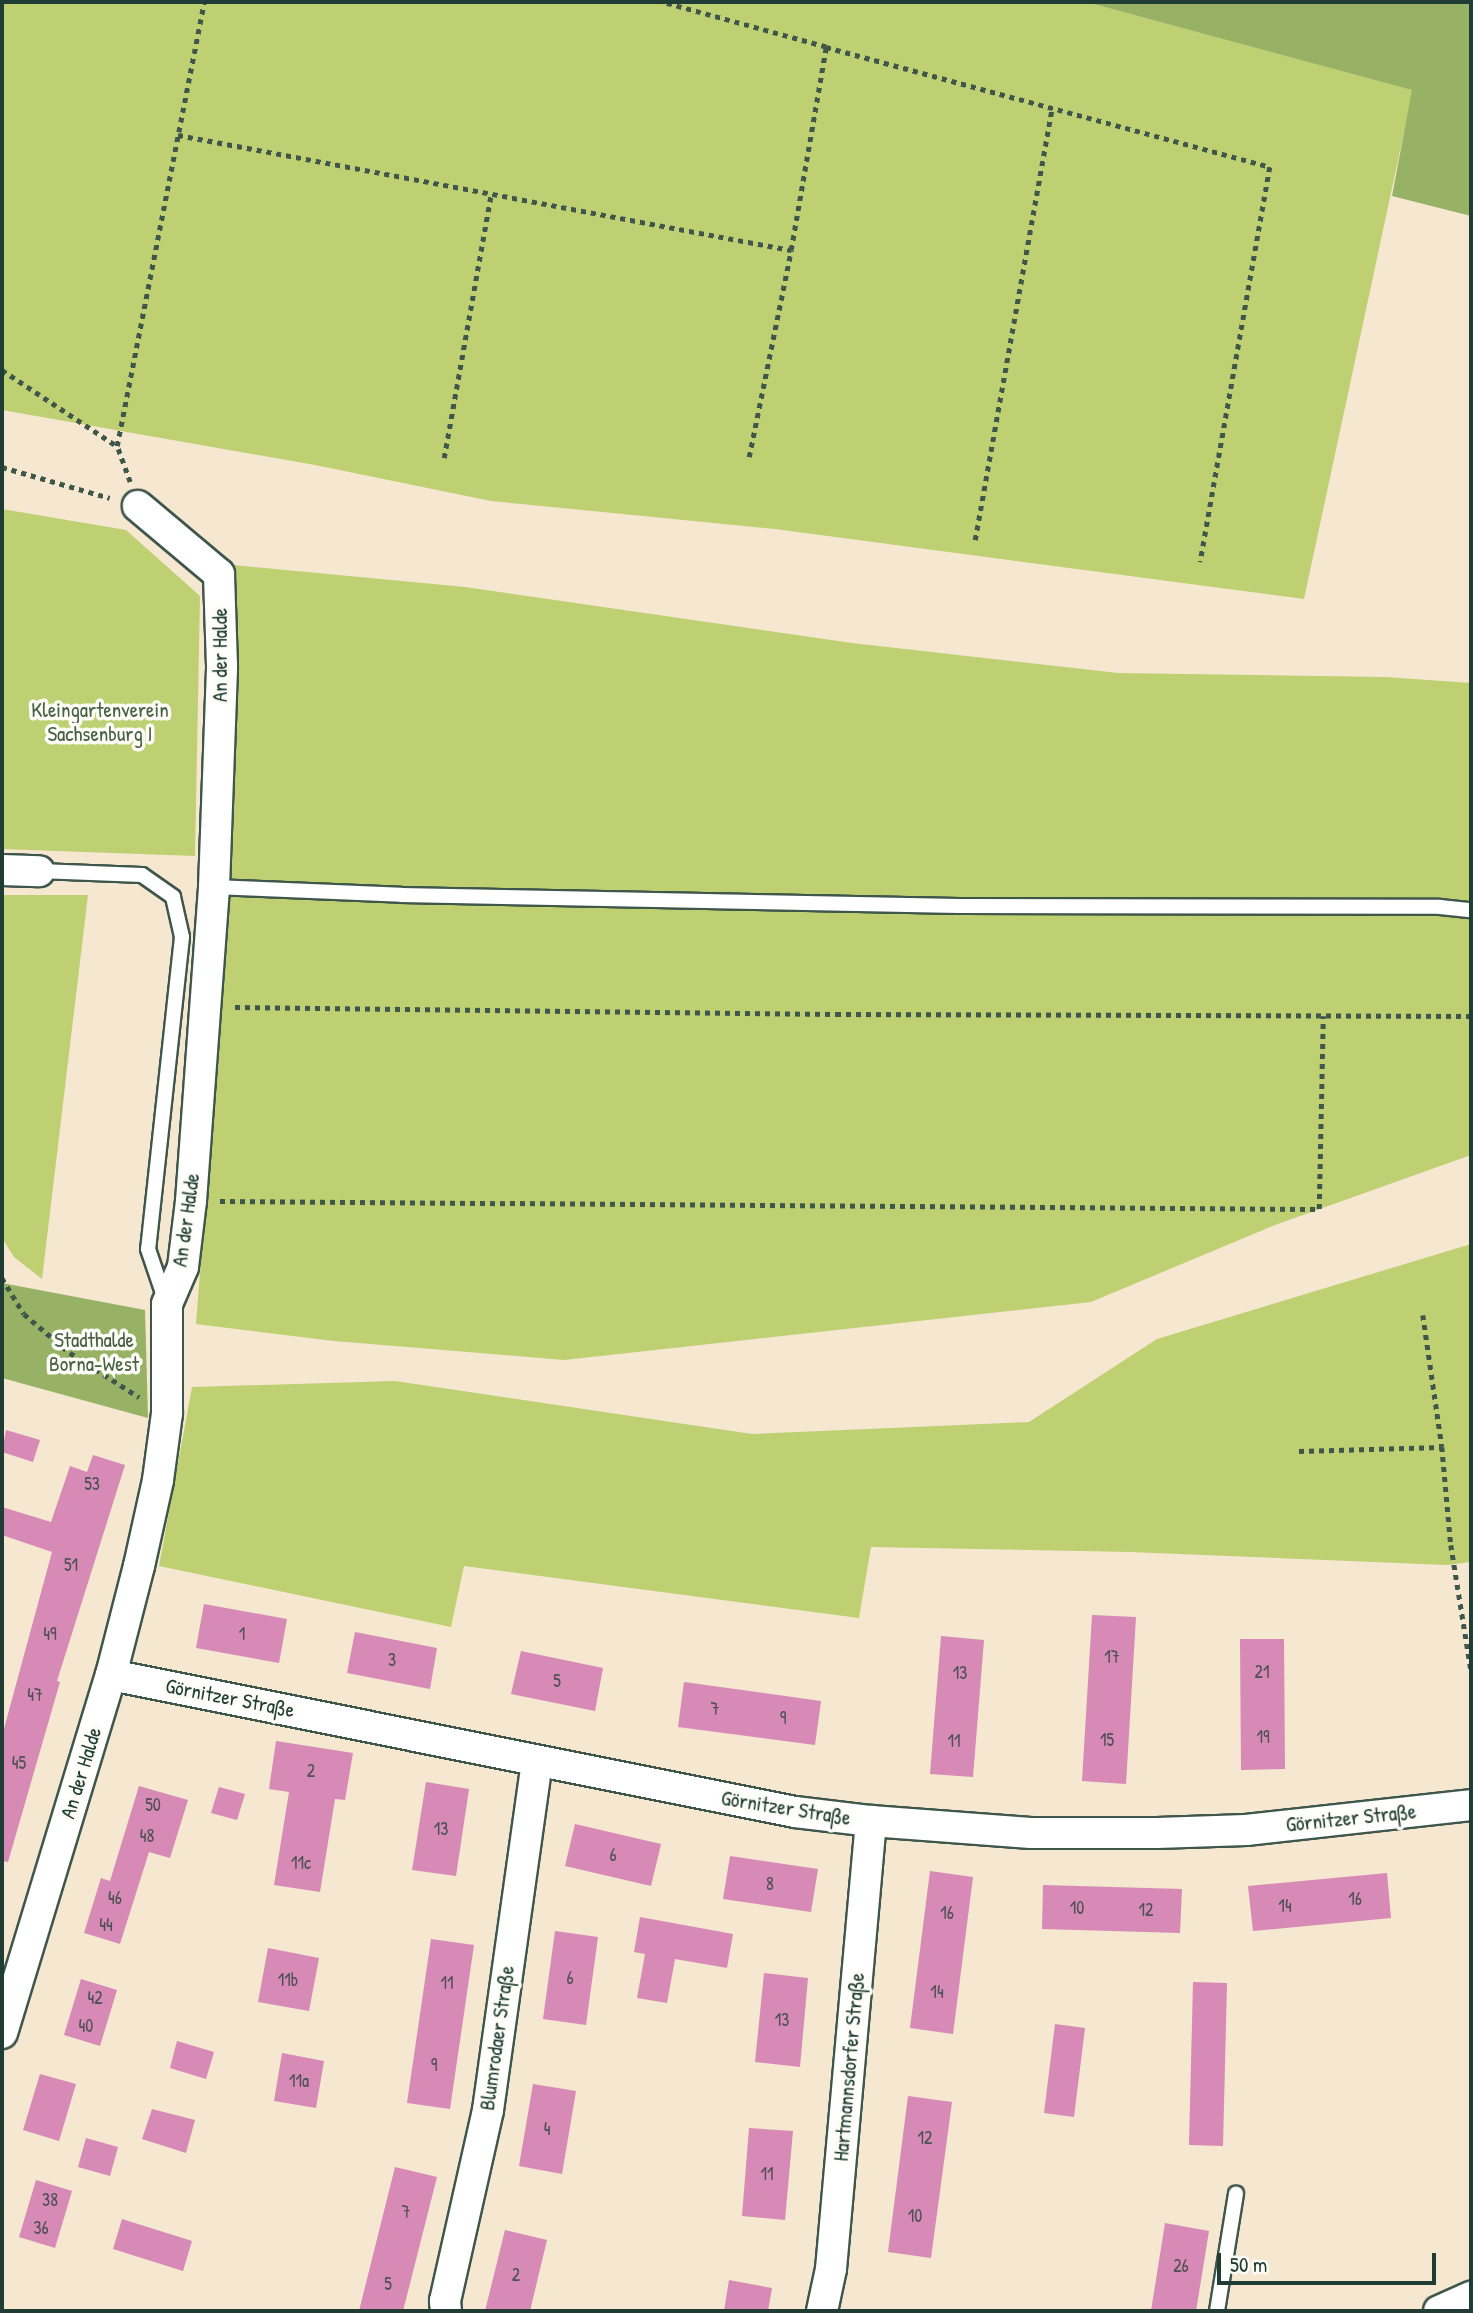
<!DOCTYPE html>
<meta charset="utf-8">
<style>
body{margin:0}
#map{position:relative;width:1473px;height:2313px;overflow:hidden;background:#f5e7d0;font-family:"Patrick Hand",sans-serif}
div>[style]{position:absolute}
.green>*{inset:0;background:#bfd073}
.forest>*{inset:0;background:#97b265}
.building>*{inset:0;background:#d68ab5}
.path>*{height:4.5px;margin-top:-2.25px;transform-origin:0;background:repeating-linear-gradient(90deg,#3f564b 0 5px,transparent 0 10px)}
.roads{filter:drop-shadow(2px 0 #3f564b) drop-shadow(-2px 0 #3f564b) drop-shadow(0 2px #3f564b) drop-shadow(0 -2px #3f564b)}
.service>*{height:14px;margin:-7px;padding:0 7px;transform-origin:7px;border-radius:7px;background:#fff}
.minor>*{height:30px;margin:-15px;padding:0 15px;transform-origin:15px;border-radius:15px;background:#fff}
span{translate:-50% -50%;white-space:nowrap;text-align:center;line-height:1.15;-webkit-text-stroke:7px #fdfcf7;paint-order:stroke}
.number-label{font-size:18px;color:#4d5054}
.number-label span{-webkit-text-stroke-width:0}
.street-label{font-size:21px;color:#1f3d34}
.park-label{font-size:21px;color:#476244}
.frame{position:absolute;inset:0;border:4px solid #1f3d34;pointer-events:none}
.scale{position:absolute;left:1217px;top:2253px;width:219px;height:32px;box-sizing:border-box;border:4px solid #1f3d34;border-top:0;padding-left:9px;font-size:21px;line-height:24px;white-space:nowrap;color:#1f3d34;-webkit-text-stroke:5px #fdfcf7;paint-order:stroke}
</style>
<div id="map">
<div class="green">
<div style="clip-path:polygon(2px 2px,1086px 2px,1413px 90px,1304px 599px,775px 529px,491px 501px,315px 465px,2px 410px)"></div>
<div style="clip-path:polygon(2px 509px,126px 530px,200px 596px,195px 856px,2px 849px)"></div>
<div style="clip-path:polygon(233px 565px,465px 587px,852px 643px,1118px 673px,1385px 677px,1471px 683px,1471px 1155px,1275px 1225px,1091px 1302px,564px 1360px,334px 1341px,196px 1324px,220px 1014px)"></div>
<div style="clip-path:polygon(2px 895px,88px 895px,42px 1279px,14px 1257px,2px 1238px)"></div>
<div style="clip-path:polygon(1471px 1244px,1471px 1562px,1447px 1565px,1130px 1552px,871px 1547px,859px 1618px,464px 1566px,451px 1627px,159px 1566px,192px 1387px,395px 1381px,752px 1434px,1029px 1422px,1157px 1339px)"></div>
</div>
<div class="forest">
<div style="clip-path:polygon(1086px 2px,1471px 2px,1471px 216px,1392px 196px,1412px 90px)"></div>
<div style="clip-path:polygon(2px 1283px,145px 1310px,148px 1418px,2px 1378px)"></div>
</div>
<div class="building">
<div style="clip-path:polygon(6px 1430px,40px 1440px,33px 1462px,2px 1452px)"></div>
<div style="clip-path:polygon(93px 1455px,125px 1465px,57px 1681px,60px 1682px,8px 1862px,2px 1861px,2px 1736px,52px 1552px,2px 1535px,2px 1507px,51px 1522px,70px 1466px,87px 1472px)"></div>
<div style="clip-path:polygon(204px 1604px,287px 1619px,279px 1663px,196px 1648px)"></div>
<div style="clip-path:polygon(1092px 1615px,1136px 1617px,1126px 1784px,1082px 1781px)"></div>
<div style="clip-path:polygon(355px 1632px,437px 1648px,430px 1689px,347px 1673px)"></div>
<div style="clip-path:polygon(941px 1636px,984px 1640px,973px 1777px,930px 1774px)"></div>
<div style="clip-path:polygon(1240px 1639px,1284px 1639px,1285px 1769px,1241px 1770px)"></div>
<div style="clip-path:polygon(521px 1651px,603px 1668px,595px 1711px,511px 1694px)"></div>
<div style="clip-path:polygon(684px 1682px,821px 1701px,815px 1745px,678px 1727px)"></div>
<div style="clip-path:polygon(276px 1741px,353px 1753px,345px 1800px,335px 1799px,320px 1892px,274px 1885px,289px 1792px,269px 1789px)"></div>
<div style="clip-path:polygon(426px 1782px,469px 1789px,456px 1876px,412px 1870px)"></div>
<div style="clip-path:polygon(139px 1786px,188px 1800px,170px 1858px,149px 1852px,120px 1944px,84px 1933px,101px 1878px,110px 1881px)"></div>
<div style="clip-path:polygon(219px 1787px,245px 1794px,237px 1820px,211px 1813px)"></div>
<div style="clip-path:polygon(575px 1824px,661px 1844px,651px 1886px,565px 1866px)"></div>
<div style="clip-path:polygon(730px 1856px,818px 1869px,811px 1912px,723px 1899px)"></div>
<div style="clip-path:polygon(930px 1871px,973px 1877px,953px 2034px,910px 2028px)"></div>
<div style="clip-path:polygon(1387px 1873px,1391px 1918px,1253px 1931px,1248px 1886px)"></div>
<div style="clip-path:polygon(1043px 1885px,1182px 1889px,1180px 1933px,1042px 1929px)"></div>
<div style="clip-path:polygon(640px 1917px,733px 1934px,727px 1968px,675px 1959px,667px 2003px,637px 1998px,645px 1954px,634px 1952px)"></div>
<div style="clip-path:polygon(555px 1931px,598px 1937px,586px 2025px,543px 2019px)"></div>
<div style="clip-path:polygon(431px 1939px,474px 1945px,450px 2109px,407px 2103px)"></div>
<div style="clip-path:polygon(268px 1948px,319px 1958px,309px 2011px,258px 2002px)"></div>
<div style="clip-path:polygon(764px 1973px,808px 1978px,800px 2067px,755px 2062px)"></div>
<div style="clip-path:polygon(81px 1979px,117px 1990px,100px 2046px,64px 2035px)"></div>
<div style="clip-path:polygon(1193px 1982px,1227px 1983px,1223px 2146px,1189px 2145px)"></div>
<div style="clip-path:polygon(1055px 2024px,1085px 2028px,1074px 2117px,1044px 2113px)"></div>
<div style="clip-path:polygon(177px 2041px,214px 2052px,206px 2079px,170px 2068px)"></div>
<div style="clip-path:polygon(282px 2053px,324px 2061px,316px 2108px,274px 2101px)"></div>
<div style="clip-path:polygon(40px 2074px,76px 2084px,59px 2141px,23px 2130px)"></div>
<div style="clip-path:polygon(533px 2084px,576px 2091px,562px 2174px,519px 2166px)"></div>
<div style="clip-path:polygon(908px 2096px,952px 2102px,931px 2258px,888px 2252px)"></div>
<div style="clip-path:polygon(152px 2109px,195px 2120px,186px 2153px,142px 2139px)"></div>
<div style="clip-path:polygon(749px 2128px,793px 2131px,785px 2220px,742px 2216px)"></div>
<div style="clip-path:polygon(86px 2138px,118px 2147px,110px 2176px,78px 2167px)"></div>
<div style="clip-path:polygon(395px 2167px,437px 2177px,403px 2311px,359px 2311px)"></div>
<div style="clip-path:polygon(36px 2180px,72px 2191px,55px 2248px,19px 2237px)"></div>
<div style="clip-path:polygon(122px 2219px,192px 2241px,183px 2271px,113px 2249px)"></div>
<div style="clip-path:polygon(1165px 2223px,1209px 2231px,1196px 2311px,1151px 2311px)"></div>
<div style="clip-path:polygon(505px 2230px,547px 2240px,530px 2311px,485px 2311px)"></div>
<div style="clip-path:polygon(729px 2280px,772px 2288px,768px 2311px,724px 2311px)"></div>
</div>
<div class="path">
<div style="left:826px;top:47px;width:460px;rotate:15.1deg"></div>
<div style="left:1270px;top:167px;width:401px;rotate:100deg"></div>
<div style="left:178px;top:135px;width:624px;rotate:10.63deg"></div>
<div style="left:791px;top:250px;width:206px;rotate:-80.2deg"></div>
<div style="left:826px;top:47px;width:171px;rotate:-164.7deg"></div>
<div style="left:2px;top:370px;width:138px;rotate:33.5deg"></div>
<div style="left:749px;top:457px;width:211px;rotate:-78.5deg"></div>
<div style="left:444px;top:458px;width:268px;rotate:-79.9deg"></div>
<div style="left:2px;top:467px;width:112px;rotate:16deg"></div>
<div style="left:130px;top:482px;width:38px;rotate:-110deg"></div>
<div style="left:117px;top:446px;width:452px;rotate:-78.9deg"></div>
<div style="left:975px;top:540px;width:439px;rotate:-79.9deg"></div>
<div style="left:235px;top:1007px;width:601px;rotate:0.67deg"></div>
<div style="left:836px;top:1014px;width:635px;rotate:0.18deg"></div>
<div style="left:220px;top:1201px;width:1099px;rotate:0.42deg"></div>
<div style="left:1319px;top:1209px;width:193px;rotate:-88.8deg"></div>
<div style="left:2px;top:1278px;width:42px;rotate:58.6deg"></div>
<div style="left:24px;top:1314px;width:60px;rotate:40.3deg"></div>
<div style="left:70px;top:1353px;width:82px;rotate:32.5deg"></div>
<div style="left:1423px;top:1315px;width:133px;rotate:81.8deg"></div>
<div style="left:1442px;top:1447px;width:98px;rotate:84.8deg"></div>
<div style="left:1451px;top:1545px;width:127px;rotate:80.9deg"></div>
<div style="left:1299px;top:1451px;width:143px;rotate:-1.6deg"></div>
</div>
<div class="roads">
<div class="service">
<div style="left:39px;top:871px;width:103px;rotate:2.2deg"></div>
<div style="left:142px;top:875px;width:38px;rotate:35deg"></div>
<div style="left:173px;top:897px;width:41px;rotate:77.3deg"></div>
<div style="left:182px;top:937px;width:314px;rotate:96.2deg"></div>
<div style="left:148px;top:1249px;width:53px;rotate:71.2deg"></div>
<div style="left:214px;top:887px;width:187px;rotate:2.4deg"></div>
<div style="left:401px;top:895px;width:558px;rotate:1.13deg"></div>
<div style="left:959px;top:906px;width:481px;rotate:0.1deg"></div>
<div style="left:1440px;top:907px;width:31px;rotate:6deg"></div>
<div style="left:1217px;top:2311px;width:119px;rotate:-80.8deg"></div>
</div>
<div class="minor">
<div style="left:2px;top:870px;width:37px;rotate:2deg"></div>
<div style="left:111px;top:1675px;width:698px;rotate:11.33deg"></div>
<div style="left:795px;top:1812px;width:77px;rotate:6.8deg"></div>
<div style="left:871px;top:1821px;width:160px;rotate:4.3deg"></div>
<div style="left:1031px;top:1833px;width:126px"></div>
<div style="left:1157px;top:1833px;width:89px;rotate:-1.9deg"></div>
<div style="left:1246px;top:1830px;width:226px;rotate:-6.3deg"></div>
<div style="left:2px;top:2033px;width:374px;rotate:-73.1deg"></div>
<div style="left:111px;top:1675px;width:113px;rotate:-75.6deg"></div>
<div style="left:139px;top:1566px;width:88px;rotate:-77.5deg"></div>
<div style="left:158px;top:1480px;width:68px;rotate:-82.3deg"></div>
<div style="left:167px;top:1413px;width:109px;rotate:-90deg"></div>
<div style="left:167px;top:1304px;width:40px;rotate:-66.6deg"></div>
<div style="left:183px;top:1267px;width:66px;rotate:-83.1deg"></div>
<div style="left:191px;top:1201px;width:315px;rotate:-85.8deg"></div>
<div style="left:214px;top:887px;width:221px;rotate:-87.9deg"></div>
<div style="left:222px;top:666px;width:92px;rotate:-91.9deg"></div>
<div style="left:219px;top:574px;width:106px;rotate:-140deg"></div>
<div style="left:446px;top:2311px;width:10px;rotate:-96deg"></div>
<div style="left:445px;top:2301px;width:196px;rotate:-77.3deg"></div>
<div style="left:488px;top:2110px;width:351px;rotate:-82deg"></div>
<div style="left:822px;top:2311px;width:43px;rotate:-77.9deg"></div>
<div style="left:831px;top:2269px;width:450px;rotate:-84.9deg"></div>
<div style="left:1439px;top:2311px;width:35px;rotate:-24deg"></div>
</div>
</div>
<div class="number-label">
<span style="left:92px;top:1484px">53</span>
<span style="left:71px;top:1565px">51</span>
<span style="left:50px;top:1634px">49</span>
<span style="left:242px;top:1634px">1</span>
<span style="left:1112px;top:1657px">17</span>
<span style="left:392px;top:1660px">3</span>
<span style="left:1262px;top:1672px">21</span>
<span style="left:960px;top:1673px">13</span>
<span style="left:557px;top:1681px">5</span>
<span style="left:35px;top:1695px">47</span>
<span style="left:715px;top:1709px">7</span>
<span style="left:783px;top:1718px">9</span>
<span style="left:1263px;top:1737px">19</span>
<span style="left:1107px;top:1740px">15</span>
<span style="left:954px;top:1741px">11</span>
<span style="left:19px;top:1763px">45</span>
<span style="left:311px;top:1771px">2</span>
<span style="left:153px;top:1805px">50</span>
<span style="left:441px;top:1829px">13</span>
<span style="left:147px;top:1836px">48</span>
<span style="left:613px;top:1855px">6</span>
<span style="left:301px;top:1863px">11c</span>
<span style="left:770px;top:1884px">8</span>
<span style="left:115px;top:1898px">46</span>
<span style="left:1355px;top:1899px">16</span>
<span style="left:1285px;top:1906px">14</span>
<span style="left:1077px;top:1908px">10</span>
<span style="left:1146px;top:1910px">12</span>
<span style="left:947px;top:1913px">16</span>
<span style="left:106px;top:1925px">44</span>
<span style="left:570px;top:1978px">6</span>
<span style="left:288px;top:1980px">11b</span>
<span style="left:447px;top:1983px">11</span>
<span style="left:937px;top:1992px">14</span>
<span style="left:95px;top:1998px">42</span>
<span style="left:782px;top:2020px">13</span>
<span style="left:86px;top:2026px">40</span>
<span style="left:434px;top:2065px">9</span>
<span style="left:299px;top:2081px">11a</span>
<span style="left:547px;top:2129px">4</span>
<span style="left:925px;top:2138px">12</span>
<span style="left:767px;top:2174px">11</span>
<span style="left:50px;top:2200px">38</span>
<span style="left:406px;top:2212px">7</span>
<span style="left:915px;top:2216px">10</span>
<span style="left:41px;top:2228px">36</span>
<span style="left:1181px;top:2266px">26</span>
<span style="left:516px;top:2275px">2</span>
<span style="left:388px;top:2284px">5</span>
</div>
<div class="street-label">
<span style="left:220px;top:655px;rotate:-90deg">An der Halde</span>
<span style="left:186px;top:1220px;rotate:-82deg">An der Halde</span>
<span style="left:230px;top:1698px;rotate:11deg">Görnitzer Straße</span>
<span style="left:81px;top:1773px;rotate:-73deg">An der Halde</span>
<span style="left:786px;top:1808px;rotate:9deg">Görnitzer Straße</span>
<span style="left:1351px;top:1818px;rotate:-6deg">Görnitzer Straße</span>
<span style="left:497px;top:2038px;rotate:-82deg">Blumrodaer Straße</span>
<span style="left:849px;top:2067px;rotate:-85deg">Hartmannsdorfer Straße</span>
</div>
<div class="park-label">
<span style="left:100px;top:722px">Kleingartenverein<br>Sachsenburg I</span>
<span style="left:94px;top:1352px">Stadthalde<br>Borna-West</span>
</div>
<div class="frame"></div>
<div class="scale">50 m</div>
</div>
